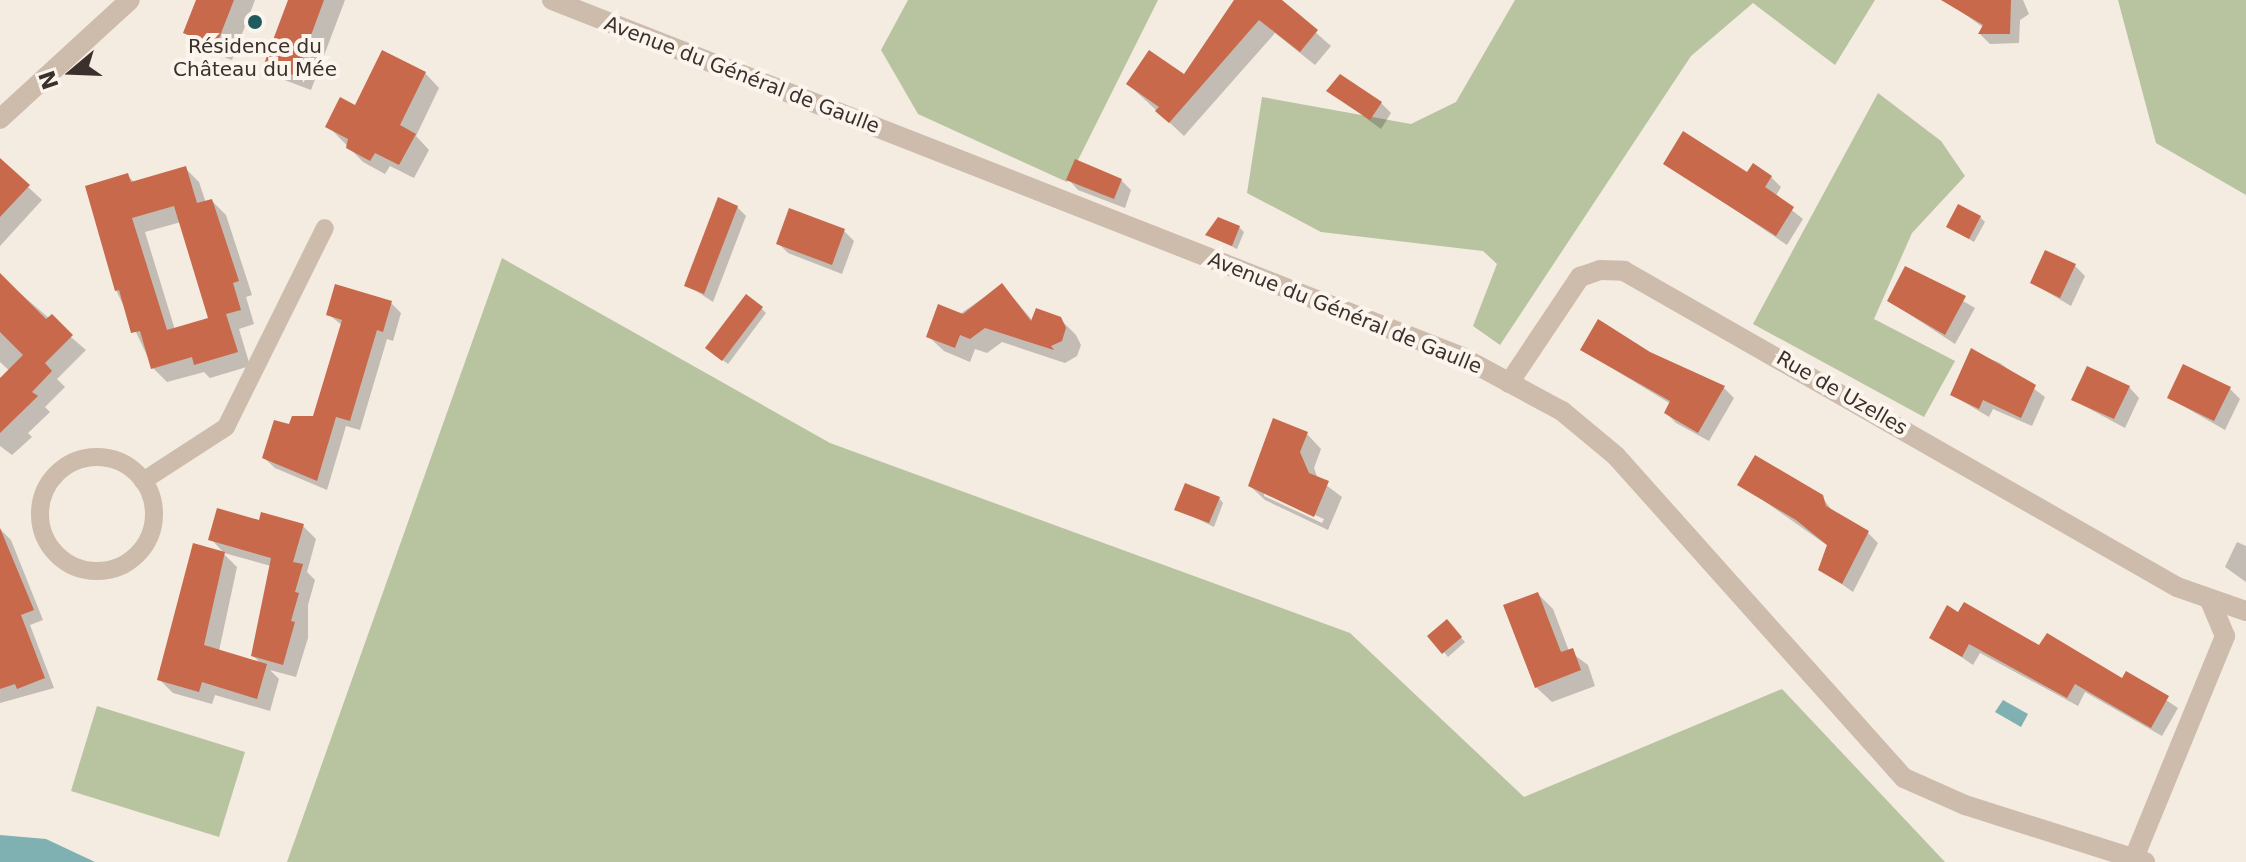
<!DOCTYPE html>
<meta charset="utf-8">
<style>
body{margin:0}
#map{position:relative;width:2246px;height:862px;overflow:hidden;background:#f4ebe1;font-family:"DejaVu Sans",sans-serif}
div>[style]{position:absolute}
.green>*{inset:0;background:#b8c4a0}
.water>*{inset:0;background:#7fb0b2}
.shadow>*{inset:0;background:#0003}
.building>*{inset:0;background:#c8694b}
.pedestrian>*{height:18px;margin:-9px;padding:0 9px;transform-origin:9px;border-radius:9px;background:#cdbbac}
.pedestrian>.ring{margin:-9px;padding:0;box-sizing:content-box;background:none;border:18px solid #cdbbac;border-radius:50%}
.minor>*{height:20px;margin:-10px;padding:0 10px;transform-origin:10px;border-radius:10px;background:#cdbbac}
.tertiary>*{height:20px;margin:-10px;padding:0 10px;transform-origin:10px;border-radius:10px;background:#cdbbac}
.dots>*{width:22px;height:22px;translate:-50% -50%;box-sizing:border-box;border:4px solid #fbf5ee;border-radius:50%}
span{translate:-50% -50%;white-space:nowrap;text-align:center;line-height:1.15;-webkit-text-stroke:8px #fbf5ee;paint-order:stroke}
.poi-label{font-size:20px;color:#3b302b}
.street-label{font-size:20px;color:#3b302b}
.north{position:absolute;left:32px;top:32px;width:80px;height:80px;-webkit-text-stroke:6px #fbf5ee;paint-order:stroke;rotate:251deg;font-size:22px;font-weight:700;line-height:32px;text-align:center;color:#3b302b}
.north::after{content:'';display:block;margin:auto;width:28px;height:36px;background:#3b302b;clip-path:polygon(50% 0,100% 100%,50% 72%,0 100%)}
</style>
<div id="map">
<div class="green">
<div style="clip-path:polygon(908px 0,1158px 0,1067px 182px,918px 114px,881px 50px)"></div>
<div style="clip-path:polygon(1515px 0,1875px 0,1835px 65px,1753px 3px,1691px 56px,1500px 345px,1473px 326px,1497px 264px,1483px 251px,1321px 232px,1247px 193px,1262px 97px,1411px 124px,1456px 102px)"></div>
<div style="clip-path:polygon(2118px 0,2246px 0,2246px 195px,2156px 143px)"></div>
<div style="clip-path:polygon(1878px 93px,1941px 141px,1965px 176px,1912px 233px,1874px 319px,1955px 361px,1924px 417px,1753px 324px)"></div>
<div style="clip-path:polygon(502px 258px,830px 443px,1350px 633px,1524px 797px,1782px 689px,1945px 862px,287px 862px)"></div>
<div style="clip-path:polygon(97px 706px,245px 752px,219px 837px,71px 791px)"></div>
</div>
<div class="water">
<div style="clip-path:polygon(2003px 700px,2028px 714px,2021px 727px,1995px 712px)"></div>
<div style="clip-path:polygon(0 835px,46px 839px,95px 862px,0 862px)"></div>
</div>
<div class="shadow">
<div style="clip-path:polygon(199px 0,255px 0,232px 60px,200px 48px,185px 33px)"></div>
<div style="clip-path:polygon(290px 0,345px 0,311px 90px,282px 79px,266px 64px)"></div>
<div style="clip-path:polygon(1240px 0,1279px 0,1331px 46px,1315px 65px,1275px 33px,1184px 136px,1128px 84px,1185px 76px)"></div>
<div style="clip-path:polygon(1955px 0,2023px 0,2029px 14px,2020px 20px,2019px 43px,1990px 44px,1980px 34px,1984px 28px,1952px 5px)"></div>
<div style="clip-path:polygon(425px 73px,439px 88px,416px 136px,429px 150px,414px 178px,390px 166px,385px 174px,363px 162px,328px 126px)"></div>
<div style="clip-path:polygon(1329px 91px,1381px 103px,1391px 113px,1381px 129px)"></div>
<div style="clip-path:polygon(0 161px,42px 200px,0 246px)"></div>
<div style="clip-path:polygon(1666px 163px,1771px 177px,1781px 187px,1775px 197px,1803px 219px,1787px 245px)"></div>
<div style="clip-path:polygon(evenodd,185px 168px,199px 182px,206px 203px,212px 201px,226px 215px,252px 295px,246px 297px,254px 324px,239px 329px,250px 366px,210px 378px,204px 372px,167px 382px,153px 368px,116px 290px,127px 175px,135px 183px,185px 168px,181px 222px,210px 319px,175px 330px,145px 232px,181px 222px)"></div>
<div style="clip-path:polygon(1068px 179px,1121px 180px,1131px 190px,1125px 208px,1078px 190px)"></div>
<div style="clip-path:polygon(737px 207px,746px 216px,713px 302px,687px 285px)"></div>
<div style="clip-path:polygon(1980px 217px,1985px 222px,1974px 242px,1948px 227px)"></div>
<div style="clip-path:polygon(1239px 227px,1244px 232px,1237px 249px,1208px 235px)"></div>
<div style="clip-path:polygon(844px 231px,854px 241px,842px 274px,788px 253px,778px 243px)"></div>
<div style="clip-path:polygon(2075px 266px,2085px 276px,2071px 306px,2032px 283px)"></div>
<div style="clip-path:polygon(1906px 268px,1975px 308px,1955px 344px,1889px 301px)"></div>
<div style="clip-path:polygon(0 276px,86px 350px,57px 379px,65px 387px,45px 407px,50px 412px,28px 433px,32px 437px,12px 455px,0 446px,0 390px,14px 375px,0 362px)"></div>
<div style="clip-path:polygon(1002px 285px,1033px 321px,1060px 319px,1076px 335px,1081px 345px,1077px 356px,1065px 363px,1002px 342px,987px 353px,975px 349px,970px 362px,944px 351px,928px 336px)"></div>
<div style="clip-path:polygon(391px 303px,401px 313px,393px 341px,387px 339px,360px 430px,346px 426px,327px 490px,275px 468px,264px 458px,291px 427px,314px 418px,343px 326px,328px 314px)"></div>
<div style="clip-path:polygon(761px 308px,766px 313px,728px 364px,712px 352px)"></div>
<div style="clip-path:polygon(1582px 350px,1649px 354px,1724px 388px,1734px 398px,1709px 441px,1676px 423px,1666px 413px,1671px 404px)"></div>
<div style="clip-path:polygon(1972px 351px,2000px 363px,2045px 397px,2032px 426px,1993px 409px,1989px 417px,1952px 395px)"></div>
<div style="clip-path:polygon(2129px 387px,2139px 398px,2125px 428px,2073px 400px)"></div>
<div style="clip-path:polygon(2230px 389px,2240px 399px,2225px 430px,2169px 398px)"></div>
<div style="clip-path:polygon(evenodd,1307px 434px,1321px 449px,1314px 468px,1318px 479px,1342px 497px,1328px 530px,1265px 500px,1250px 486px,1307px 434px,1264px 492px,1324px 519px,1322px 523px,1264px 496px,1264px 492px)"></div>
<div style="clip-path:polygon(1740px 484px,1822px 497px,1834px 513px,1868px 533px,1878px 543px,1853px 592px,1820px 569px,1828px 546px)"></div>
<div style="clip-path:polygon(1219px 498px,1223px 503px,1214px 527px,1177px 509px)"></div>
<div style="clip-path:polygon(260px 522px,303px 526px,316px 539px,307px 572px,315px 580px,308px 605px,308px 638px,296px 677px,270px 670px,279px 679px,270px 711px,215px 695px,212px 704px,173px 693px,159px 679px,224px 554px,237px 567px,219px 651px,262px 664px,253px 656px,271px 566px,224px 553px,211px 539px)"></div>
<div style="clip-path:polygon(1px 530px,11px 540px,43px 620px,30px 625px,54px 688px,0 703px)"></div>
<div style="clip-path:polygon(2237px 542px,2246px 546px,2246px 582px,2225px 567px)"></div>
<div style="clip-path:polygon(1538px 594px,1553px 609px,1569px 651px,1588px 665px,1595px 686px,1552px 702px,1536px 687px)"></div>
<div style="clip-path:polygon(1958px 614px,2123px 680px,2127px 674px,2178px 708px,2162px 736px,2085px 692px,2078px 706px,1980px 653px,1973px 665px,1932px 637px)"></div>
<div style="clip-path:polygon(1447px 622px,1465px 642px,1448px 657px,1444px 652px)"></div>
</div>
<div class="building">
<div style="clip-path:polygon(196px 0,234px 0,216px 46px,183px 33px)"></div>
<div style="clip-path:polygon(288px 0,324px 0,296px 76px,264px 64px)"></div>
<div style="clip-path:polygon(1234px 0,1282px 0,1318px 30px,1300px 52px,1259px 20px,1169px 123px,1155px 111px,1159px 107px,1126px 84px,1149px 50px,1184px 74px)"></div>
<div style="clip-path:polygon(1941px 0,2011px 0,2010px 34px,1978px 34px,1983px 25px)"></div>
<div style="clip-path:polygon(382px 50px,426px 72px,400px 125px,416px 134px,399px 165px,375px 153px,370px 161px,346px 148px,348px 139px,325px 127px,340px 97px,355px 105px)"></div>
<div style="clip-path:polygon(1340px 74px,1382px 102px,1370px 120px,1326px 91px)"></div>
<div style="clip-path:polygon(1683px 131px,1747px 172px,1753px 163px,1772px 176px,1765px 187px,1794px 207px,1776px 236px,1663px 164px)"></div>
<div style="clip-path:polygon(0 158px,30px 185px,0 217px)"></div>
<div style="clip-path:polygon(1075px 159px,1122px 179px,1114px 199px,1066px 180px)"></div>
<div style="clip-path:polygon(evenodd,186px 166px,197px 203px,212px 199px,239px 281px,233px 283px,241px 310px,226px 314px,238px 352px,194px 365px,192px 357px,151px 369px,140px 331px,131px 333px,119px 290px,115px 291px,85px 186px,128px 173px,131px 182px,186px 166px,174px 206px,208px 318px,167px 330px,132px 218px,174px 206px)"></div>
<div style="clip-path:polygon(718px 197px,738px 206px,704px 294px,684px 286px)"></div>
<div style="clip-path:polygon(1958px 204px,1981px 216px,1969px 239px,1946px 227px)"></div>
<div style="clip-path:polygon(789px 208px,845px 229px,832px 265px,776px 244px)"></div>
<div style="clip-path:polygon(1218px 217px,1240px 226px,1232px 246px,1205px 235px)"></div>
<div style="clip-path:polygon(2045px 250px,2076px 264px,2060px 298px,2030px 283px)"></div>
<div style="clip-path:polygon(1905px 266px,1966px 296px,1945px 335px,1887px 301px)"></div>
<div style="clip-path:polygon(0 273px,46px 319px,52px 314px,73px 335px,45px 363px,52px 371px,32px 392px,38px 396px,0 433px,0 378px,23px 355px,0 332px)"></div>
<div style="clip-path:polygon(1002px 283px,1031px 321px,1036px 308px,1061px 317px,1066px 328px,1062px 341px,1051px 346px,1054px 350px,985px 328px,970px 339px,960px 335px,955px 348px,926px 337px,938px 304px,963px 314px)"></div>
<div style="clip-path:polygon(335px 284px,392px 301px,383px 332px,377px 330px,350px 421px,336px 417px,317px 481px,262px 458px,274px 420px,289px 424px,292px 416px,313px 416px,342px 320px,326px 315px)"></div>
<div style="clip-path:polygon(746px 294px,763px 307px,722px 361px,705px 348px)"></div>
<div style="clip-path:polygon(1598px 319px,1650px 352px,1725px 386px,1698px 433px,1664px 413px,1670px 401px,1580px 350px)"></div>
<div style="clip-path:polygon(1971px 348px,2036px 385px,2021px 418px,1983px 400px,1979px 409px,1950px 395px)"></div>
<div style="clip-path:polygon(2183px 364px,2231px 387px,2214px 421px,2167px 398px)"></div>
<div style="clip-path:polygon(2087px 366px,2130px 386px,2114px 419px,2071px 400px)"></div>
<div style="clip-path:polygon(1273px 418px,1308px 432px,1300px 452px,1309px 473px,1329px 481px,1314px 517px,1248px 486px)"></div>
<div style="clip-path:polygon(1755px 455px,1823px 495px,1826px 506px,1869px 531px,1842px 584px,1818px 570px,1827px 545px,1796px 520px,1737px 485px)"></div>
<div style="clip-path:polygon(1185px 483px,1220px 497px,1209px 523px,1174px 510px)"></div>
<div style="clip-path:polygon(217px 508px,259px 520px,261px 512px,304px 524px,293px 562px,303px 564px,295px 592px,299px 593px,291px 621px,295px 622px,283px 665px,251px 656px,271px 558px,208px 540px)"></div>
<div style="clip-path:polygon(0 528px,34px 610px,21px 615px,45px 678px,17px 689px,15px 684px,0 689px)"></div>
<div style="clip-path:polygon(193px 543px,225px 552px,204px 645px,267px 664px,257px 699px,202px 682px,199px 692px,157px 680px)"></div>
<div style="clip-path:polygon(1538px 592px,1561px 652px,1573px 648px,1581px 670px,1535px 688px,1503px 605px)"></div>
<div style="clip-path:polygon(1964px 602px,2039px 645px,2047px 633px,2122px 678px,2126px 671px,2169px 696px,2151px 728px,2075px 684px,2067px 698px,1969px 644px,1962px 657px,1929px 638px,1947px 605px,1958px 612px)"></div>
<div style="clip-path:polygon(1447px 619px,1462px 637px,1442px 654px,1427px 636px)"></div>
</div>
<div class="pedestrian">
<div class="ring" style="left:40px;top:457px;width:96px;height:96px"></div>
<div style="left:143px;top:481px;width:99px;rotate:-33deg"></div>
<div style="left:226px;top:427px;width:222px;rotate:-63.6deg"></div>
</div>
<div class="minor">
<div style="left:0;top:119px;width:176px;rotate:-42.5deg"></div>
<div style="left:1509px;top:383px;width:128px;rotate:-56.2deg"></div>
<div style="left:1580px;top:277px;width:21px;rotate:-19deg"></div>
<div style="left:1600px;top:270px;width:24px;rotate:2deg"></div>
<div style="left:1624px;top:271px;width:637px;rotate:29.74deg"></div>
<div style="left:2177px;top:587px;width:73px;rotate:19.2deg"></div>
<div style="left:2134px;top:858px;width:240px;rotate:-67.7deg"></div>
<div style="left:2225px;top:636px;width:39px;rotate:-113deg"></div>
</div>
<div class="tertiary">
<div style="left:552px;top:0;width:978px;rotate:21.42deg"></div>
<div style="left:1462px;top:357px;width:114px;rotate:28.4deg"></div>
<div style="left:1562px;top:411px;width:70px;rotate:39.8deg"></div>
<div style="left:1616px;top:456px;width:432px;rotate:48.2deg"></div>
<div style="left:1904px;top:778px;width:67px;rotate:23.9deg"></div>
<div style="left:1965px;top:805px;width:189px;rotate:17.6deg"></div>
</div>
<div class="dots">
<div style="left:255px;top:22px;background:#1f5a5e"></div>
</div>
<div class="poi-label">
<span style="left:255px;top:58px">Résidence du<br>Château du Mée</span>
</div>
<div class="street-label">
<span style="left:742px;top:75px;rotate:21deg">Avenue du Général de Gaulle</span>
<span style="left:1345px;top:313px;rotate:22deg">Avenue du Général de Gaulle</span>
<span style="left:1842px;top:393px;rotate:30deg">Rue de Uzelles</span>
</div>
<div class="north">N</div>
</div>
